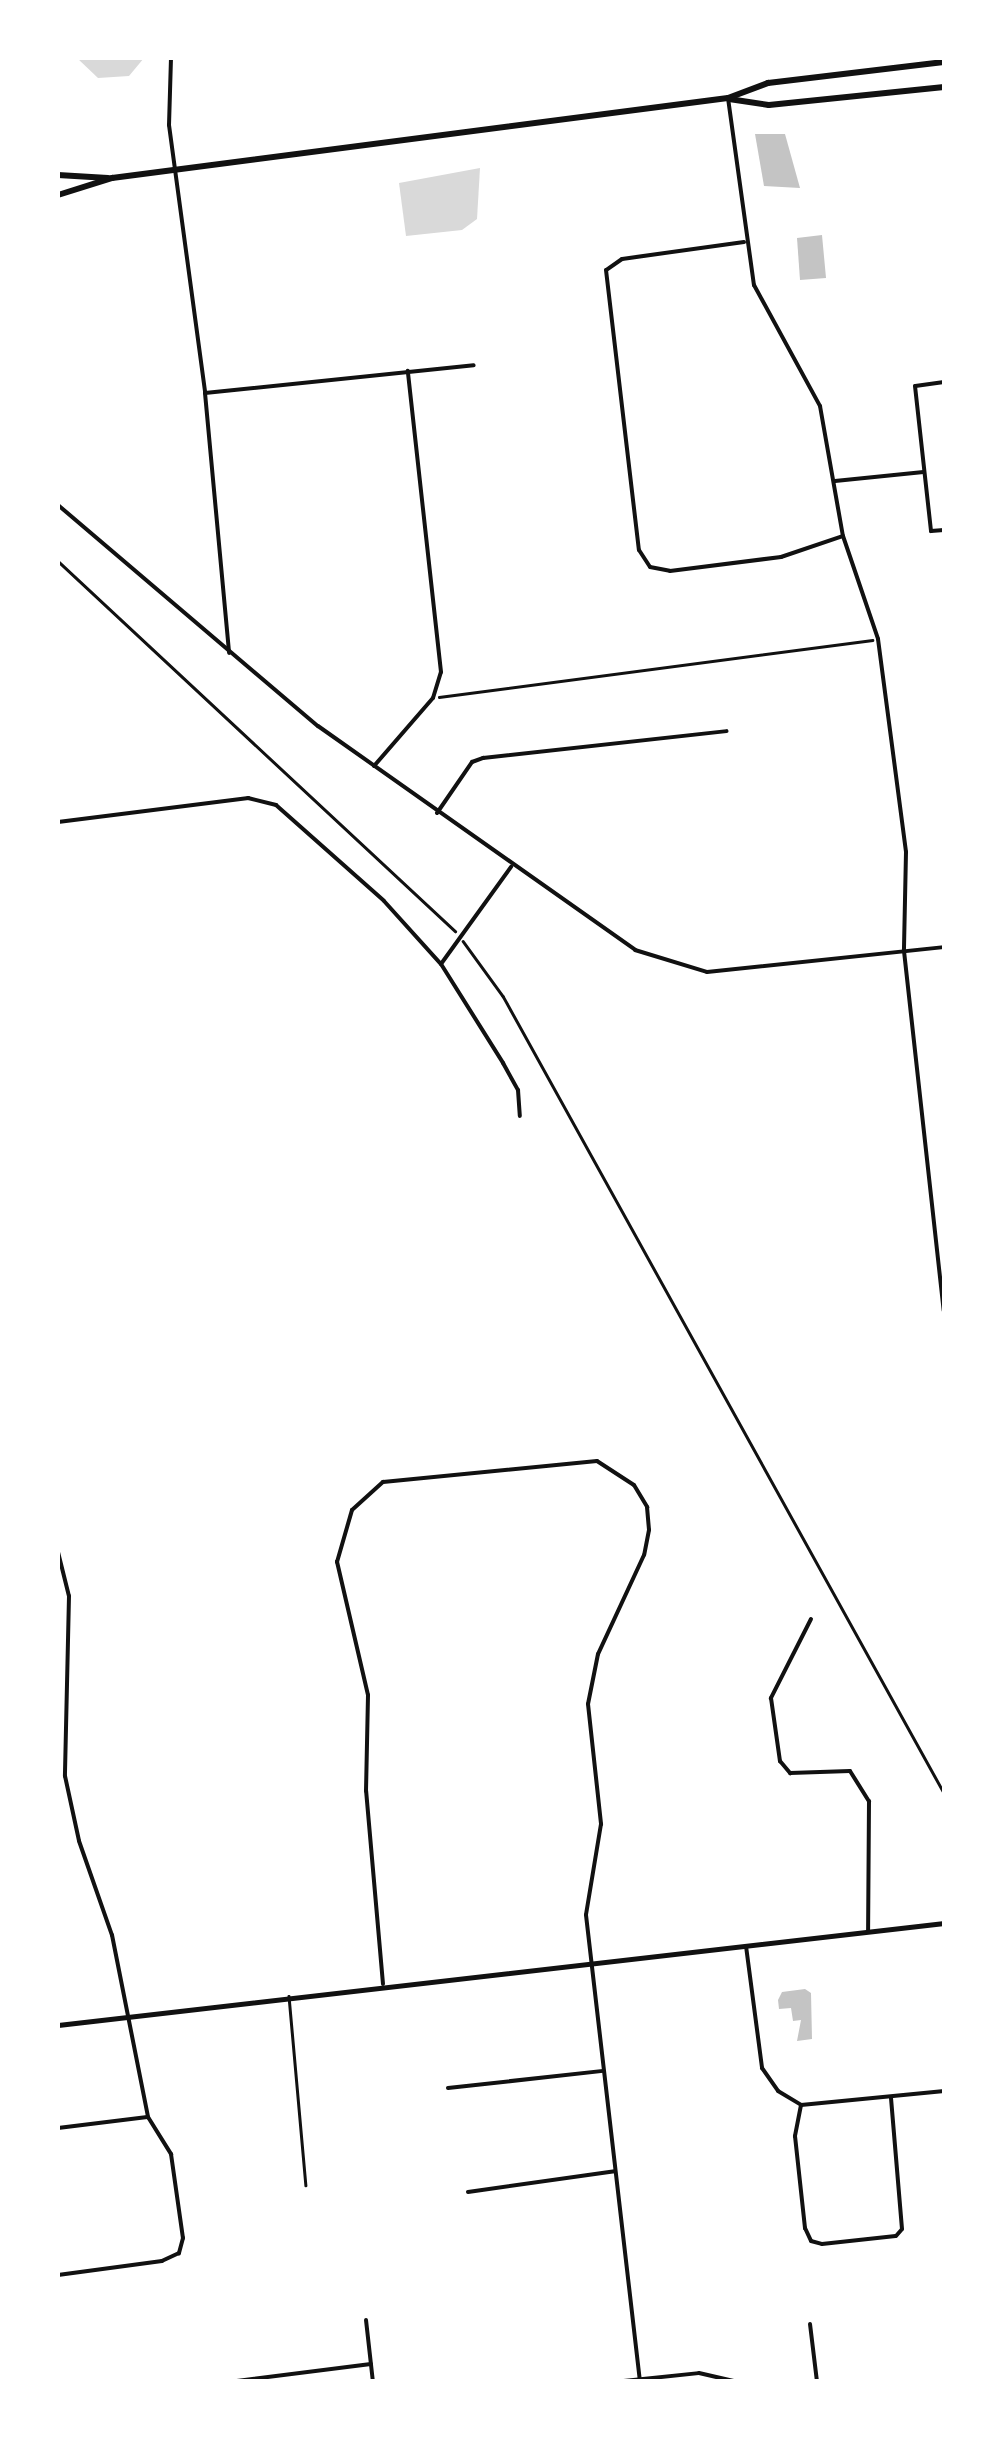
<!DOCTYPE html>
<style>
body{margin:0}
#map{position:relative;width:1002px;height:2439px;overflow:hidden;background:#fff;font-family:Jost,sans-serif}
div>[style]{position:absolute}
.water>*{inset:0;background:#d9d9d9}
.building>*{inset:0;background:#c4c4c4}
.path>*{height:2.5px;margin:-1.25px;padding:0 1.25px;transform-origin:1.25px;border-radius:1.25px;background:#111}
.service>*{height:2.5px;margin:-1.25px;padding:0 1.25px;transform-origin:1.25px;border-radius:1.25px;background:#111}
.minor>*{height:4px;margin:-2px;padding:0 2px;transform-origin:2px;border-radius:2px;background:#111}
.tertiary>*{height:5px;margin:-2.5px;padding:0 2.5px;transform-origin:2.5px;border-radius:2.5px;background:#111}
.primary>*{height:6px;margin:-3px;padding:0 3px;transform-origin:3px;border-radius:3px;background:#111}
span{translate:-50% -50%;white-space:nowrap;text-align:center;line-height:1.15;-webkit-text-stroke:10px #fff;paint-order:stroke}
.frame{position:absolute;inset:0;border:60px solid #fff;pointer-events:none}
</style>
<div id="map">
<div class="water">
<div style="clip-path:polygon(77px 58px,144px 58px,129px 76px,98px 78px)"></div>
<div style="clip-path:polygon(480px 168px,477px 219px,462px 230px,406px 236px,399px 183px)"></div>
</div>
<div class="building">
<div style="clip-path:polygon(755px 134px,785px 134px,800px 188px,764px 186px)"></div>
<div style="clip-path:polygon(822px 235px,826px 278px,800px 280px,797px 238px)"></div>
<div style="clip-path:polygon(805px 1989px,811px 1993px,812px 2039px,797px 2041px,801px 2020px,793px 2021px,791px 2008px,779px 2009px,778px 2000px,782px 1992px)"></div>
</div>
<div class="path">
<div style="left:58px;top:561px;width:543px;rotate:42.98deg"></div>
<div style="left:439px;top:697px;width:437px;rotate:-7.5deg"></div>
<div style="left:463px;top:941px;width:68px;rotate:54deg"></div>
<div style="left:503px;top:996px;width:911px;rotate:61.04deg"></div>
</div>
<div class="service">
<div style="left:289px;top:1996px;width:190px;rotate:84.9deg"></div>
</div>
<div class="minor">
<div style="left:171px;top:58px;width:67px;rotate:91.7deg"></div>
<div style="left:169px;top:125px;width:270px;rotate:82.3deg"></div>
<div style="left:205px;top:393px;width:261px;rotate:84.7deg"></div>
<div style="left:728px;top:98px;width:189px;rotate:82.1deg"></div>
<div style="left:754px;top:285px;width:138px;rotate:61.4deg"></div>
<div style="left:820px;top:406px;width:132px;rotate:80deg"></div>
<div style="left:843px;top:536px;width:109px;rotate:71.2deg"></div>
<div style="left:878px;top:639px;width:215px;rotate:82.5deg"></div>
<div style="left:906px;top:852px;width:99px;rotate:91.2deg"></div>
<div style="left:904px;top:951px;width:362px;rotate:83.7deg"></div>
<div style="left:744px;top:242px;width:123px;rotate:172.1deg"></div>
<div style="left:622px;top:259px;width:19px;rotate:145deg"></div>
<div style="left:606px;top:270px;width:282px;rotate:83.3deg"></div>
<div style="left:639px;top:550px;width:20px;rotate:57deg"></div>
<div style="left:650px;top:567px;width:20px;rotate:11deg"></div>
<div style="left:670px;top:571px;width:112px;rotate:-7.2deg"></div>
<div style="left:781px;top:557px;width:65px;rotate:-18.7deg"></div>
<div style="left:944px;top:382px;width:29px;rotate:172deg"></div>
<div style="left:915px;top:386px;width:146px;rotate:83.7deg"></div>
<div style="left:931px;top:531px;width:13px;rotate:-4deg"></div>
<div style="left:205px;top:393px;width:270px;rotate:-5.9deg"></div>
<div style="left:835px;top:481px;width:89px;rotate:-5.8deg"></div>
<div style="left:58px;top:505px;width:341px;rotate:40.4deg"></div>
<div style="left:318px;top:726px;width:388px;rotate:35.2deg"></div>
<div style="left:635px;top:950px;width:75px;rotate:17deg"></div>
<div style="left:707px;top:972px;width:238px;rotate:-6deg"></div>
<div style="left:374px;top:766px;width:90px;rotate:-49.1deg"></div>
<div style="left:433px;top:698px;width:27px;rotate:-73deg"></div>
<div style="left:441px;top:672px;width:303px;rotate:-96.3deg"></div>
<div style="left:437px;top:813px;width:62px;rotate:-55.5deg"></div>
<div style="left:472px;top:762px;width:12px;rotate:-20deg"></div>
<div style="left:483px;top:758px;width:245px;rotate:-6.3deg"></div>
<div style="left:58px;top:822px;width:192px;rotate:-7.2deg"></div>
<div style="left:248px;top:798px;width:29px;rotate:14deg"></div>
<div style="left:276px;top:805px;width:144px;rotate:41.6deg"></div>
<div style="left:384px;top:901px;width:85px;rotate:47.9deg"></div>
<div style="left:441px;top:964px;width:117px;rotate:57.9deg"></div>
<div style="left:503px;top:1063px;width:31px;rotate:61deg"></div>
<div style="left:518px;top:1090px;width:26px;rotate:86deg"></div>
<div style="left:441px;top:964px;width:120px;rotate:-54.2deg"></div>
<div style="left:58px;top:1552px;width:45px;rotate:76deg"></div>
<div style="left:69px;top:1596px;width:180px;rotate:91.3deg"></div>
<div style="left:65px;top:1776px;width:66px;rotate:77.8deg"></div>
<div style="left:79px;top:1841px;width:100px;rotate:70.7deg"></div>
<div style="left:112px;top:1935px;width:186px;rotate:78.8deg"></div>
<div style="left:148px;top:2117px;width:44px;rotate:58.1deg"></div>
<div style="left:171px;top:2154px;width:85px;rotate:81.9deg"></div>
<div style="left:183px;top:2238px;width:16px;rotate:105deg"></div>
<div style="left:179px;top:2253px;width:19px;rotate:155deg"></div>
<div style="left:162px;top:2261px;width:105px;rotate:172.3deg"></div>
<div style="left:811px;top:1619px;width:89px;rotate:116.9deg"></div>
<div style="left:771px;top:1698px;width:64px;rotate:81.9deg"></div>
<div style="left:780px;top:1761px;width:16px;rotate:50deg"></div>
<div style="left:790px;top:1773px;width:60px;rotate:-1.9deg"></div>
<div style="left:850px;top:1771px;width:36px;rotate:58deg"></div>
<div style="left:869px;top:1801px;width:131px;rotate:90.4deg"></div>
<div style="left:746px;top:1946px;width:123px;rotate:82.5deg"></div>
<div style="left:762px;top:2068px;width:28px;rotate:55deg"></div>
<div style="left:778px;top:2091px;width:27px;rotate:31deg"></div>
<div style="left:801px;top:2105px;width:144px;rotate:-5.6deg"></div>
<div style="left:383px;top:1984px;width:194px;rotate:-95deg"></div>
<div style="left:366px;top:1791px;width:96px;rotate:-88.8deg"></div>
<div style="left:368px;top:1695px;width:137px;rotate:-103.1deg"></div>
<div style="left:337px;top:1562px;width:54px;rotate:-73.9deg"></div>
<div style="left:352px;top:1510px;width:42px;rotate:-42.1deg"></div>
<div style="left:383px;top:1482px;width:215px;rotate:-5.6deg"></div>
<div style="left:597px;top:1461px;width:44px;rotate:33deg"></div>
<div style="left:634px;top:1485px;width:26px;rotate:59deg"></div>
<div style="left:647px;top:1507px;width:23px;rotate:85deg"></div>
<div style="left:649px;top:1530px;width:25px;rotate:101deg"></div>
<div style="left:644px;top:1555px;width:109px;rotate:114.9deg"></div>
<div style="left:598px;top:1654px;width:51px;rotate:101.3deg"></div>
<div style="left:588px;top:1704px;width:121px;rotate:83.8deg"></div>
<div style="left:601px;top:1824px;width:92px;rotate:99.4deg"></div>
<div style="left:586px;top:1915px;width:470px;rotate:83.4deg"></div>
<div style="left:448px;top:2088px;width:156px;rotate:-6.3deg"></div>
<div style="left:801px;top:2105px;width:32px;rotate:101deg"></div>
<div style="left:795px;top:2136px;width:93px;rotate:83.8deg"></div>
<div style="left:805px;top:2228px;width:14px;rotate:65deg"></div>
<div style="left:811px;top:2241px;width:11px;rotate:15deg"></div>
<div style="left:822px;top:2244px;width:74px;rotate:-6.2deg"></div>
<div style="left:896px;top:2236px;width:9px;rotate:-49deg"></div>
<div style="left:902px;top:2229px;width:132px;rotate:-94.8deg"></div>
<div style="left:58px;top:2128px;width:90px;rotate:-7deg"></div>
<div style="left:468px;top:2192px;width:148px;rotate:-8.1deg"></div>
<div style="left:366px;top:2320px;width:62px;rotate:83.6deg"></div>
<div style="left:810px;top:2324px;width:58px;rotate:83.1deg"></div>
<div style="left:229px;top:2382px;width:143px;rotate:-7.2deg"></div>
<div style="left:614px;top:2382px;width:85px;rotate:-6deg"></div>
<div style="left:699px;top:2373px;width:40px;rotate:13deg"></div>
</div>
<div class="tertiary">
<div style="left:58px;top:2025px;width:892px;rotate:-6.57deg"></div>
</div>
<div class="primary">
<div style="left:729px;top:99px;width:40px;rotate:8.5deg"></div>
<div style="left:769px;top:105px;width:176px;rotate:-5.9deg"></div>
<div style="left:58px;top:175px;width:50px;rotate:3.4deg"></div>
<div style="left:58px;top:195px;width:57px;rotate:-17.5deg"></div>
<div style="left:112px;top:178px;width:621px;rotate:-7.4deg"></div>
<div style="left:728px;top:98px;width:43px;rotate:-20.6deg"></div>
<div style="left:768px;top:83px;width:177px;rotate:-6.8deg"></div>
</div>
<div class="frame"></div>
</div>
